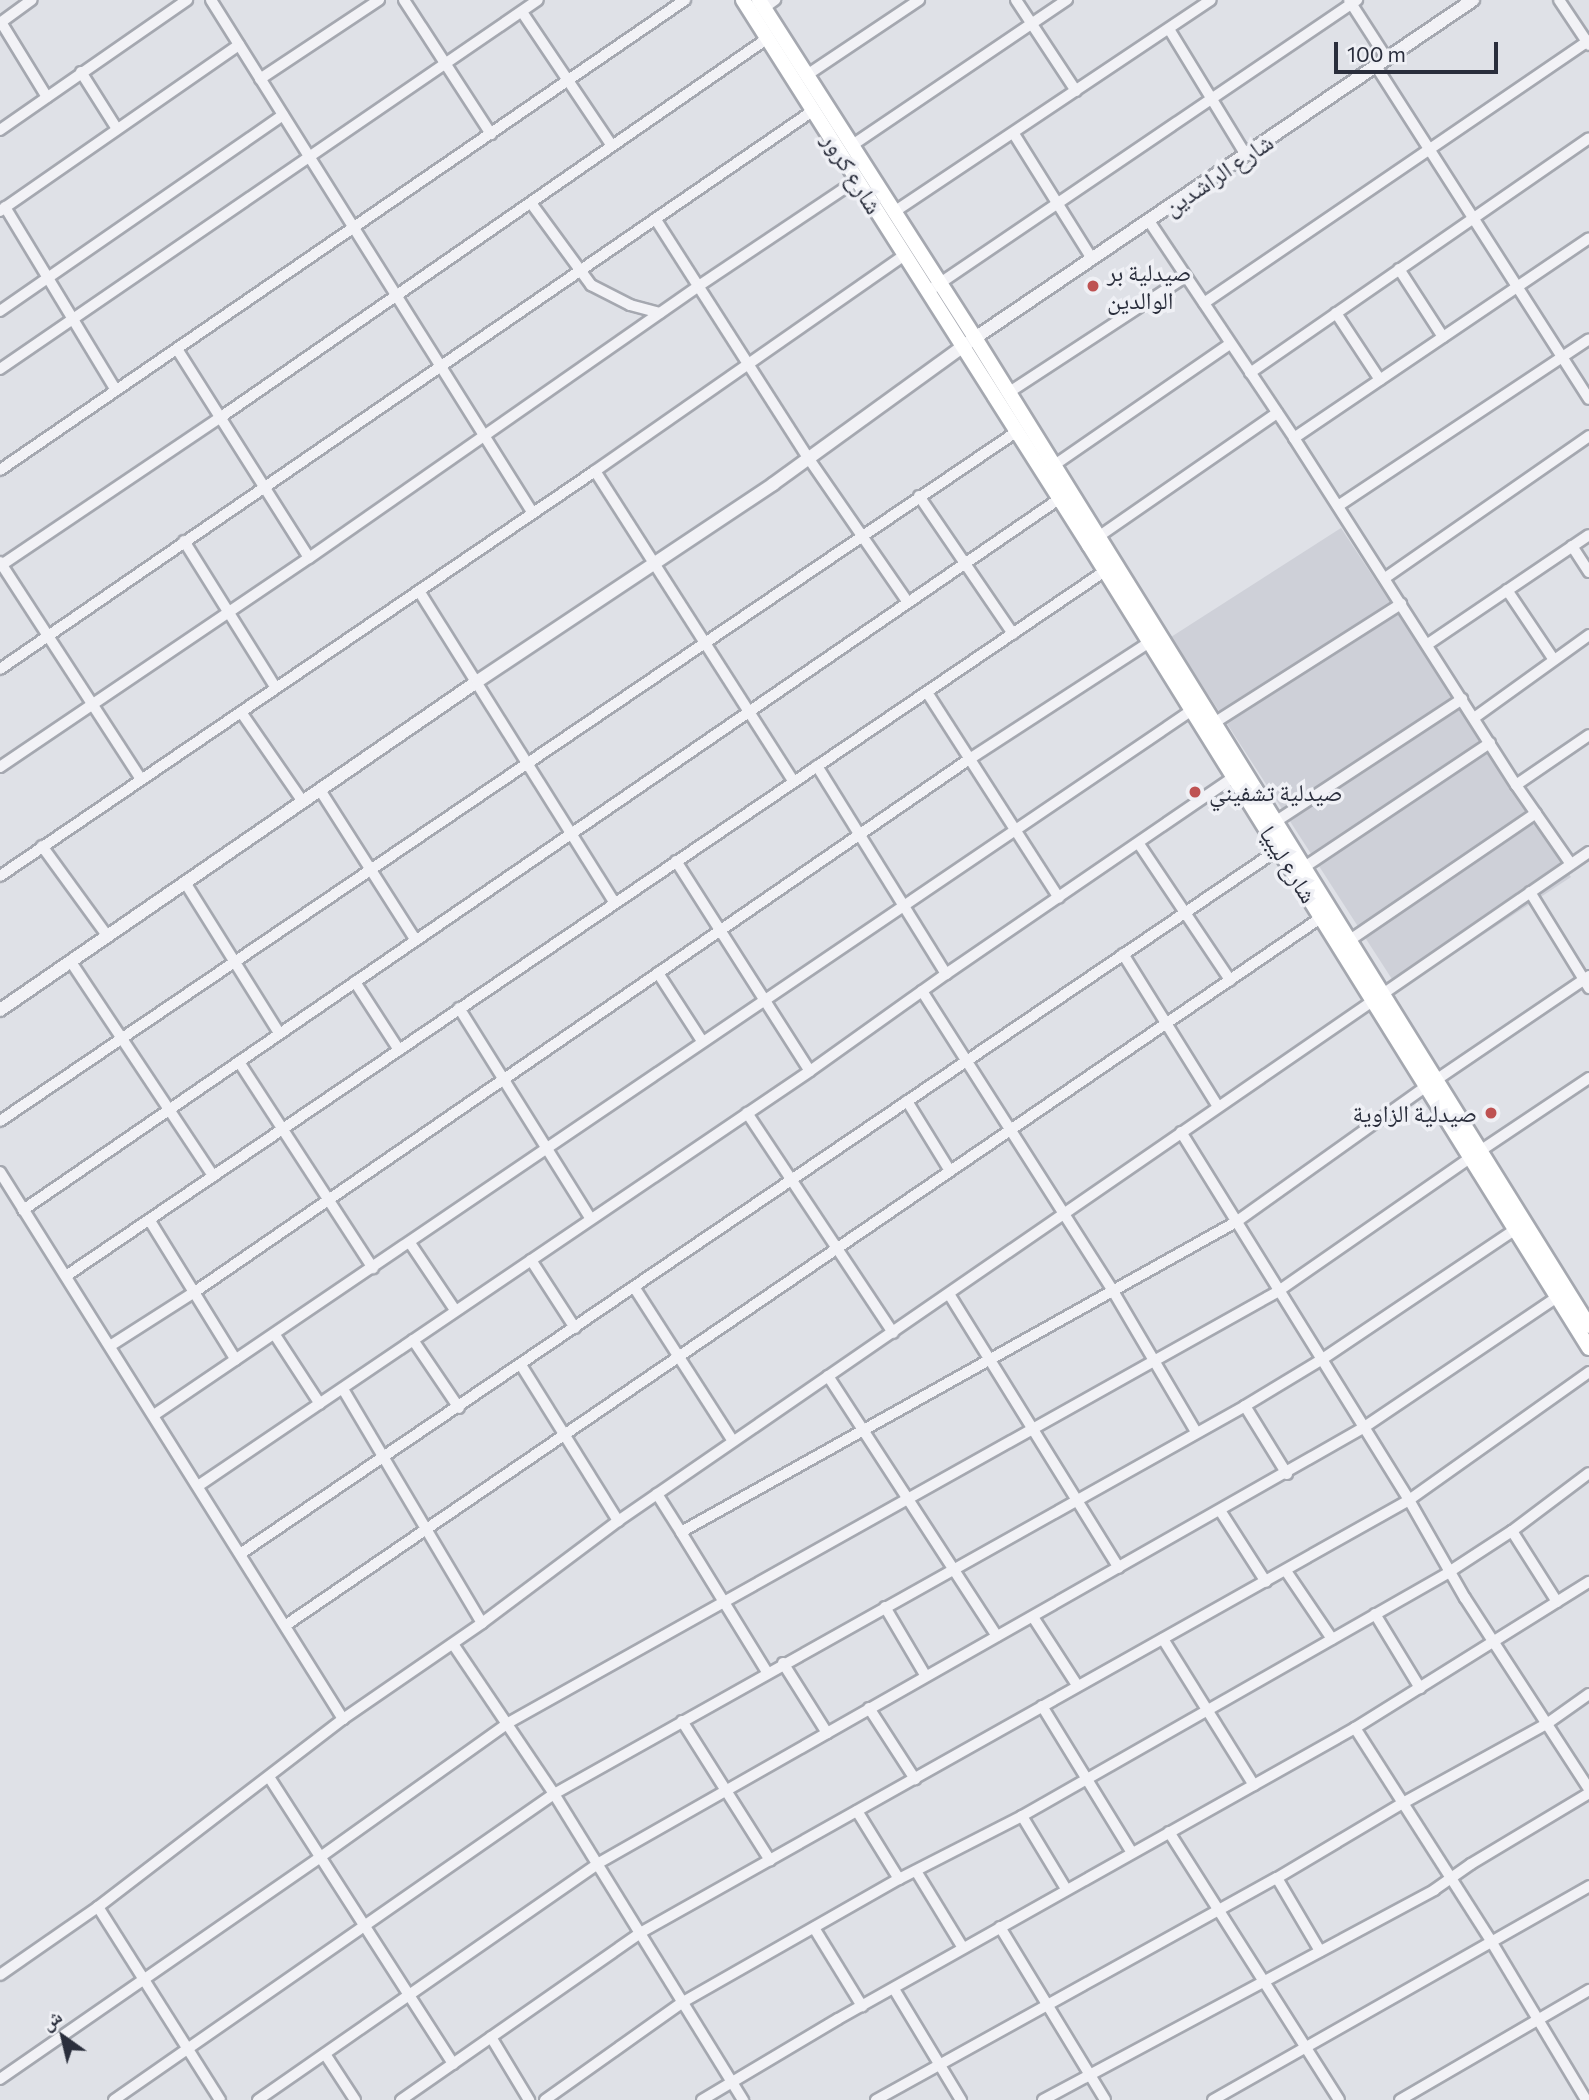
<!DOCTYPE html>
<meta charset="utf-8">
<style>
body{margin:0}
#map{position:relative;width:1589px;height:2100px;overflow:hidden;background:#dfe1e7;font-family:Commissioner,"Noto Naskh Arabic",sans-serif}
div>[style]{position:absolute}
.built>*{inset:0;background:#ced0d8}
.roads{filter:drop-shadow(2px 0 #a5a8b0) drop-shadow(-2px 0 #a5a8b0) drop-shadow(0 2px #a5a8b0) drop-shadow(0 -2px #a5a8b0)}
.minor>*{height:10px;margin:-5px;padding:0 5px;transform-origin:5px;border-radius:5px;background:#f2f2f6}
.tertiary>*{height:12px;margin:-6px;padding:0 6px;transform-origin:6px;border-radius:6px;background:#f2f2f6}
.secondary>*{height:14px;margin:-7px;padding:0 7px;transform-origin:7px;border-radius:7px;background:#fff}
.dots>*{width:19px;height:19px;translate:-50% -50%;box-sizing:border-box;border:4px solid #eff0f5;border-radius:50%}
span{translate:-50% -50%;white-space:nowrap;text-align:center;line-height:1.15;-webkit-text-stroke:7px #eff0f5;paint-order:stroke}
.street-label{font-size:24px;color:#2a2e3c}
.poi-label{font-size:24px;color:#2a2e3c}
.left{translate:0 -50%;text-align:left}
.right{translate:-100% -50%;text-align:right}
.north{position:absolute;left:28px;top:2002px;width:70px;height:70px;-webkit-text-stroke:5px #eff0f5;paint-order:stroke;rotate:326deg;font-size:19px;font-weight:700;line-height:28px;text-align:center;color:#2a2e3c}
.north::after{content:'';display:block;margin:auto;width:24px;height:32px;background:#2a2e3c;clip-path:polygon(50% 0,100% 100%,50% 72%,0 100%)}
.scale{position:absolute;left:1334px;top:42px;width:164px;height:32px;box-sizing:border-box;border:4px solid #2a2e3c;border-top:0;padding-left:9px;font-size:21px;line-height:24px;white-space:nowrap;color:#2a2e3c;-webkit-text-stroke:5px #eff0f5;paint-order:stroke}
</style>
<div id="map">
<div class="built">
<div style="clip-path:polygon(1341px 528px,1571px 877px,1399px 990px,1171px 637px)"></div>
</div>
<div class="roads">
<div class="minor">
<div style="left:211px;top:0;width:604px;rotate:57.91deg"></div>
<div style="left:404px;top:0;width:160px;rotate:57deg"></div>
<div style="left:1016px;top:0;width:109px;rotate:56.6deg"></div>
<div style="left:1349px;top:0;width:70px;rotate:57.2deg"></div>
<div style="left:1559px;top:0;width:54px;rotate:56.3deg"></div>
<div style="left:764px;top:8px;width:14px;rotate:-36deg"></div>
<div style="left:522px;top:12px;width:161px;rotate:56.1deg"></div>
<div style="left:1px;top:22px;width:88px;rotate:58.5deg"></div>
<div style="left:0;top:23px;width:39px;rotate:-36deg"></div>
<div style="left:1169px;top:29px;width:148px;rotate:58.6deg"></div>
<div style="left:1376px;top:66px;width:395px;rotate:57.4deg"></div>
<div style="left:81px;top:72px;width:67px;rotate:57.7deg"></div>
<div style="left:807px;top:75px;width:135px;rotate:-33.8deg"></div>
<div style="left:260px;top:79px;width:143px;rotate:-33.6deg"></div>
<div style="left:0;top:130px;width:228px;rotate:-34.8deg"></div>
<div style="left:1014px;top:134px;width:147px;rotate:58deg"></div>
<div style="left:851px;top:146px;width:261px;rotate:-34.1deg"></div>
<div style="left:531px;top:203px;width:102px;rotate:53.8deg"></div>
<div style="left:591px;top:285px;width:44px;rotate:27.1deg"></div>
<div style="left:630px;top:305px;width:31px;rotate:15deg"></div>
<div style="left:5px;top:207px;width:214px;rotate:58.8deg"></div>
<div style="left:0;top:211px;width:291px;rotate:-34.8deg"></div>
<div style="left:894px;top:212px;width:381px;rotate:-33.8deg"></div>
<div style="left:656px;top:220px;width:284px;rotate:57.4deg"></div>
<div style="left:809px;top:459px;width:173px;rotate:55.4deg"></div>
<div style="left:1149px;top:221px;width:261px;rotate:56.2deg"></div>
<div style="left:1294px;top:438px;width:412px;rotate:57.4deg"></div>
<div style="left:1516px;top:785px;width:96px;rotate:55.2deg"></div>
<div style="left:1399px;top:269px;width:81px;rotate:57.1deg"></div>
<div style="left:927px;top:292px;width:520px;rotate:-34.18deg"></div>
<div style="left:1204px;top:303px;width:466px;rotate:-34.3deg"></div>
<div style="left:0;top:311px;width:344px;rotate:-34.7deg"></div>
<div style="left:1336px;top:313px;width:80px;rotate:56.7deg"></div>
<div style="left:177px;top:349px;width:247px;rotate:57.7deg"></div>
<div style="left:0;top:369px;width:652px;rotate:-34.45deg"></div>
<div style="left:1250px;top:373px;width:412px;rotate:-34.7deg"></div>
<div style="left:1008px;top:393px;width:212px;rotate:-33.2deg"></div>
<div style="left:1294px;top:438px;width:356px;rotate:-34.1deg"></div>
<div style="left:1053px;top:466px;width:215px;rotate:-34.6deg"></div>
<div style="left:0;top:470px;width:831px;rotate:-34.46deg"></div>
<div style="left:595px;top:471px;width:368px;rotate:57.4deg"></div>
<div style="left:919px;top:496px;width:167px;rotate:55.7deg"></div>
<div style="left:1338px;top:506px;width:301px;rotate:-33.6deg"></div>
<div style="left:1098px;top:537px;width:218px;rotate:-34.7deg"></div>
<div style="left:184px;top:541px;width:173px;rotate:58deg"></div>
<div style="left:1572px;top:546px;width:31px;rotate:57deg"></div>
<div style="left:0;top:562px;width:259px;rotate:57deg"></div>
<div style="left:0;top:566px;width:267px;rotate:-34deg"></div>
<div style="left:221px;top:417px;width:665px;rotate:-34.72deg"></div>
<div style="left:1385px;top:578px;width:249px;rotate:-34.8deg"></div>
<div style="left:1507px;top:590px;width:84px;rotate:56.1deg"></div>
<div style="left:419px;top:591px;width:367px;rotate:57.9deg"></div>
<div style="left:1428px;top:644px;width:194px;rotate:-34.1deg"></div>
<div style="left:0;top:669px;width:987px;rotate:-34.48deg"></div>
<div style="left:928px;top:694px;width:242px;rotate:57.3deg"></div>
<div style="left:241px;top:712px;width:109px;rotate:55.4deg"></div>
<div style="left:1474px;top:718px;width:142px;rotate:-35.8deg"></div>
<div style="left:1214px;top:723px;width:222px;rotate:-32.5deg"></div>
<div style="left:817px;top:766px;width:245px;rotate:58.2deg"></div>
<div style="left:0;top:767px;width:373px;rotate:-34.1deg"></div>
<div style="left:309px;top:558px;width:477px;rotate:-34.9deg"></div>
<div style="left:700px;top:285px;width:189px;rotate:-33.8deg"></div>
<div style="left:1516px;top:785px;width:88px;rotate:-34.4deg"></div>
<div style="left:320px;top:790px;width:177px;rotate:57.5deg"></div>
<div style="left:1275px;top:822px;width:224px;rotate:-33.3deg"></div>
<div style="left:1139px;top:844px;width:164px;rotate:56.2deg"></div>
<div style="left:42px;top:846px;width:112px;rotate:54deg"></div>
<div style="left:676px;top:861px;width:249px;rotate:57.5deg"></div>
<div style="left:1303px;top:868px;width:225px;rotate:-33.8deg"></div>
<div style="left:0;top:876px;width:720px;rotate:-34.24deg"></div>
<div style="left:595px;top:471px;width:378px;rotate:-34.9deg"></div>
<div style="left:186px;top:884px;width:176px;rotate:58deg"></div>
<div style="left:1530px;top:892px;width:113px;rotate:58.4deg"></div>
<div style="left:1350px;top:940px;width:225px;rotate:-34.3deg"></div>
<div style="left:1123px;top:954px;width:178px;rotate:58.1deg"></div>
<div style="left:71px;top:962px;width:257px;rotate:56.4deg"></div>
<div style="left:658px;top:973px;width:81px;rotate:57.1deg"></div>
<div style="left:355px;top:982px;width:81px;rotate:57.1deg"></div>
<div style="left:922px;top:991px;width:356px;rotate:57.5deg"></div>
<div style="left:1113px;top:1291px;width:164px;rotate:59.5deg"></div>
<div style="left:459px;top:1008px;width:248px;rotate:58deg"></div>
<div style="left:239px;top:1062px;width:246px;rotate:57deg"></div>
<div style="left:1436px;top:1080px;width:185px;rotate:-34.2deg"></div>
<div style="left:907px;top:1101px;width:82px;rotate:58.4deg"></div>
<div style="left:747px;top:1113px;width:264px;rotate:56.4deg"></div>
<div style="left:0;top:1121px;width:1228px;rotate:-34.14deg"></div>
<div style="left:1181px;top:1132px;width:433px;rotate:58.2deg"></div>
<div style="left:1409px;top:1500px;width:113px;rotate:60.3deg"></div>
<div style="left:1465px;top:1598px;width:228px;rotate:57deg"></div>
<div style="left:1480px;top:1151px;width:131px;rotate:-33.8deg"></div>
<div style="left:0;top:1172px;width:646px;rotate:57.91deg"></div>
<div style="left:23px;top:1210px;width:1257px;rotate:-34.46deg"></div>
<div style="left:150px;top:1221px;width:163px;rotate:58.3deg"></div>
<div style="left:410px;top:1243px;width:81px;rotate:56.1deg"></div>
<div style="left:531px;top:1260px;width:81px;rotate:57.1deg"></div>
<div style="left:66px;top:1276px;width:1256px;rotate:-34.16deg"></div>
<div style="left:634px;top:1287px;width:183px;rotate:57.3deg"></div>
<div style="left:949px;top:1294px;width:322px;rotate:58.2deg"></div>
<div style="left:275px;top:1335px;width:82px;rotate:56.9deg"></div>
<div style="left:413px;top:1340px;width:82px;rotate:55.9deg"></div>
<div style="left:110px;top:1346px;width:98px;rotate:-32.6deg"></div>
<div style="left:193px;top:1293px;width:941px;rotate:-34.52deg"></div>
<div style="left:968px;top:760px;width:221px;rotate:-33deg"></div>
<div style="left:521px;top:1365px;width:184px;rotate:58.1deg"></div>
<div style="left:828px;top:1376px;width:310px;rotate:57deg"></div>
<div style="left:343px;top:1389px;width:272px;rotate:59.3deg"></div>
<div style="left:1245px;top:1406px;width:80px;rotate:58.3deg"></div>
<div style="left:154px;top:1415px;width:1255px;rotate:-34.18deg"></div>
<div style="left:198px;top:1486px;width:739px;rotate:-34.14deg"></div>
<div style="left:810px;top:1071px;width:167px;rotate:-35.5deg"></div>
<div style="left:946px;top:974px;width:349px;rotate:-34.4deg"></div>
<div style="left:657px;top:1494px;width:45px;rotate:57.7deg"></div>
<div style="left:1221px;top:1512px;width:83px;rotate:57.3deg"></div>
<div style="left:1512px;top:1531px;width:84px;rotate:57.6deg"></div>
<div style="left:240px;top:1554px;width:1256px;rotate:-34.16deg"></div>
<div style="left:1286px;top:1571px;width:82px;rotate:55.9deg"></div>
<div style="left:885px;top:1607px;width:79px;rotate:59.5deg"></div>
<div style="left:1375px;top:1614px;width:87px;rotate:58.7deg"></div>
<div style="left:1033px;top:1617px;width:81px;rotate:57.1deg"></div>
<div style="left:286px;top:1625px;width:1255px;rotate:-34.35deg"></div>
<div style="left:1163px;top:1639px;width:172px;rotate:58.1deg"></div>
<div style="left:453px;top:1644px;width:181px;rotate:56deg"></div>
<div style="left:554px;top:1794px;width:360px;rotate:58.3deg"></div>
<div style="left:783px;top:1663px;width:83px;rotate:57.8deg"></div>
<div style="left:767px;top:1672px;width:164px;rotate:-121.6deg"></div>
<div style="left:681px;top:1532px;width:636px;rotate:-29.19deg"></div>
<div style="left:1236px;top:1222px;width:236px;rotate:-35.5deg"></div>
<div style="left:1042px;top:1706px;width:172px;rotate:58.5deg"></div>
<div style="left:869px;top:1708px;width:85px;rotate:57.1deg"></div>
<div style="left:682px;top:1721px;width:165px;rotate:57.7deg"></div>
<div style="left:1355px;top:1728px;width:253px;rotate:57.4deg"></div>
<div style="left:1491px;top:1941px;width:185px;rotate:59.1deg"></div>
<div style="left:269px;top:1777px;width:341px;rotate:57.3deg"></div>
<div style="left:857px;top:1811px;width:80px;rotate:58.3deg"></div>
<div style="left:1022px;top:1816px;width:85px;rotate:58.9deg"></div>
<div style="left:1169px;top:1832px;width:317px;rotate:57.6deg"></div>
<div style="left:916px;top:1871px;width:90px;rotate:58.6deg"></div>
<div style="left:1277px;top:1878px;width:85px;rotate:59.5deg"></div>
<div style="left:98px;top:1907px;width:228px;rotate:57.7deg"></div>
<div style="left:1000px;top:1927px;width:202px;rotate:58.7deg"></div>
<div style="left:814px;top:1928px;width:92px;rotate:58.4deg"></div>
<div style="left:0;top:1975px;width:119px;rotate:-34.8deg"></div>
<div style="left:98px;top:1907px;width:309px;rotate:-37.5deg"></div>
<div style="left:343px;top:1719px;width:169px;rotate:-34.6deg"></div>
<div style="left:482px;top:1623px;width:170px;rotate:-36.9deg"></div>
<div style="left:618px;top:1521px;width:1179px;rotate:-34.57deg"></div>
<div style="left:894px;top:1989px;width:130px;rotate:58.9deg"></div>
<div style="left:491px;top:2037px;width:74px;rotate:58.9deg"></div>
<div style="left:325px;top:2054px;width:55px;rotate:56.9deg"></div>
<div style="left:0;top:2079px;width:388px;rotate:-34.7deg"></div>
<div style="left:319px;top:1858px;width:232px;rotate:-35.5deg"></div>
<div style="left:508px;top:1723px;width:882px;rotate:-29.27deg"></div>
<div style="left:1277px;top:1292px;width:236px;rotate:-34.8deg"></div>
<div style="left:114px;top:2100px;width:536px;rotate:-34.82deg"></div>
<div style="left:554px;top:1794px;width:792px;rotate:-29.31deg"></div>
<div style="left:1245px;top:1406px;width:89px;rotate:-31.2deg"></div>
<div style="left:1321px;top:1360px;width:235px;rotate:-33.9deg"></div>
<div style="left:258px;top:2100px;width:413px;rotate:-34.8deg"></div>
<div style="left:597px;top:1864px;width:881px;rotate:-29.65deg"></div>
<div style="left:1363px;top:1428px;width:234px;rotate:-34deg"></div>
<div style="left:401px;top:2100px;width:292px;rotate:-34.9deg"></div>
<div style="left:640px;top:1933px;width:883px;rotate:-29.38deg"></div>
<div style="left:1409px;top:1500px;width:221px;rotate:-35.4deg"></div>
<div style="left:545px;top:2100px;width:169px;rotate:-35.4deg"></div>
<div style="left:683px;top:2002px;width:249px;rotate:-29.7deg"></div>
<div style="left:899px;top:1879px;width:138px;rotate:-27.1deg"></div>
<div style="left:1022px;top:1816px;width:492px;rotate:-29.7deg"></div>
<div style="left:1449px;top:1572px;width:75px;rotate:-33.1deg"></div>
<div style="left:1512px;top:1531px;width:96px;rotate:-37deg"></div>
<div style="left:702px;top:2100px;width:158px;rotate:-30.8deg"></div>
<div style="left:838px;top:2019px;width:593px;rotate:-29.37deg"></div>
<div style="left:1355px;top:1728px;width:276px;rotate:-32deg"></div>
<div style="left:876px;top:2100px;width:458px;rotate:-29deg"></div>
<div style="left:1277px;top:1878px;width:147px;rotate:-30.8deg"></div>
<div style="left:1403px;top:1803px;width:166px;rotate:-28.9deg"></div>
<div style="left:1548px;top:1723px;width:50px;rotate:-35.3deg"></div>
<div style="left:1043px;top:2100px;width:444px;rotate:-28.2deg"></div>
<div style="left:1434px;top:1890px;width:45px;rotate:-35.1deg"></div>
<div style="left:1471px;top:1864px;width:138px;rotate:-31deg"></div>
<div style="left:1213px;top:2100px;width:433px;rotate:-29.6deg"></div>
<div style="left:1400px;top:2100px;width:219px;rotate:-30.2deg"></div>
</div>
<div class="tertiary">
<div style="left:0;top:1010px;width:580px;rotate:-34.54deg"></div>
<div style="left:478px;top:681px;width:355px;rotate:-33.7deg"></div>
<div style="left:773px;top:484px;width:249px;rotate:-35.9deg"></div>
<div style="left:975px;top:338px;width:602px;rotate:-34.17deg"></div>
</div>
<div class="secondary">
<div style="left:743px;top:0;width:646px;rotate:57.59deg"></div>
<div style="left:1089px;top:545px;width:946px;rotate:58.09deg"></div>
<div style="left:759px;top:0;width:401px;rotate:57.4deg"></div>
<div style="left:975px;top:338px;width:1163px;rotate:58.14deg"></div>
</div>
</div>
<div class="dots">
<div style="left:1093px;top:286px;background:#be5252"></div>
<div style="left:1195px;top:792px;background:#be5252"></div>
<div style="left:1491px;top:1113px;background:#be5252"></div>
</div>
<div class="street-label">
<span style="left:853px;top:173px;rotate:58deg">شارع كرور</span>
<span style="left:1218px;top:174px;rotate:-34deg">شارع الراشدين</span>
<span style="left:1289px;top:864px;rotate:58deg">شارع ليبيا</span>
</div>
<div class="poi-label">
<span class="left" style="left:1107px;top:286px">صيدلية بر<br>الوالدين</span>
<span class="left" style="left:1209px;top:792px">صيدلية تشفيني</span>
<span class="right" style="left:1477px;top:1113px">صيدلية الزاوية</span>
</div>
<div class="north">ش</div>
<div class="scale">100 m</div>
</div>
